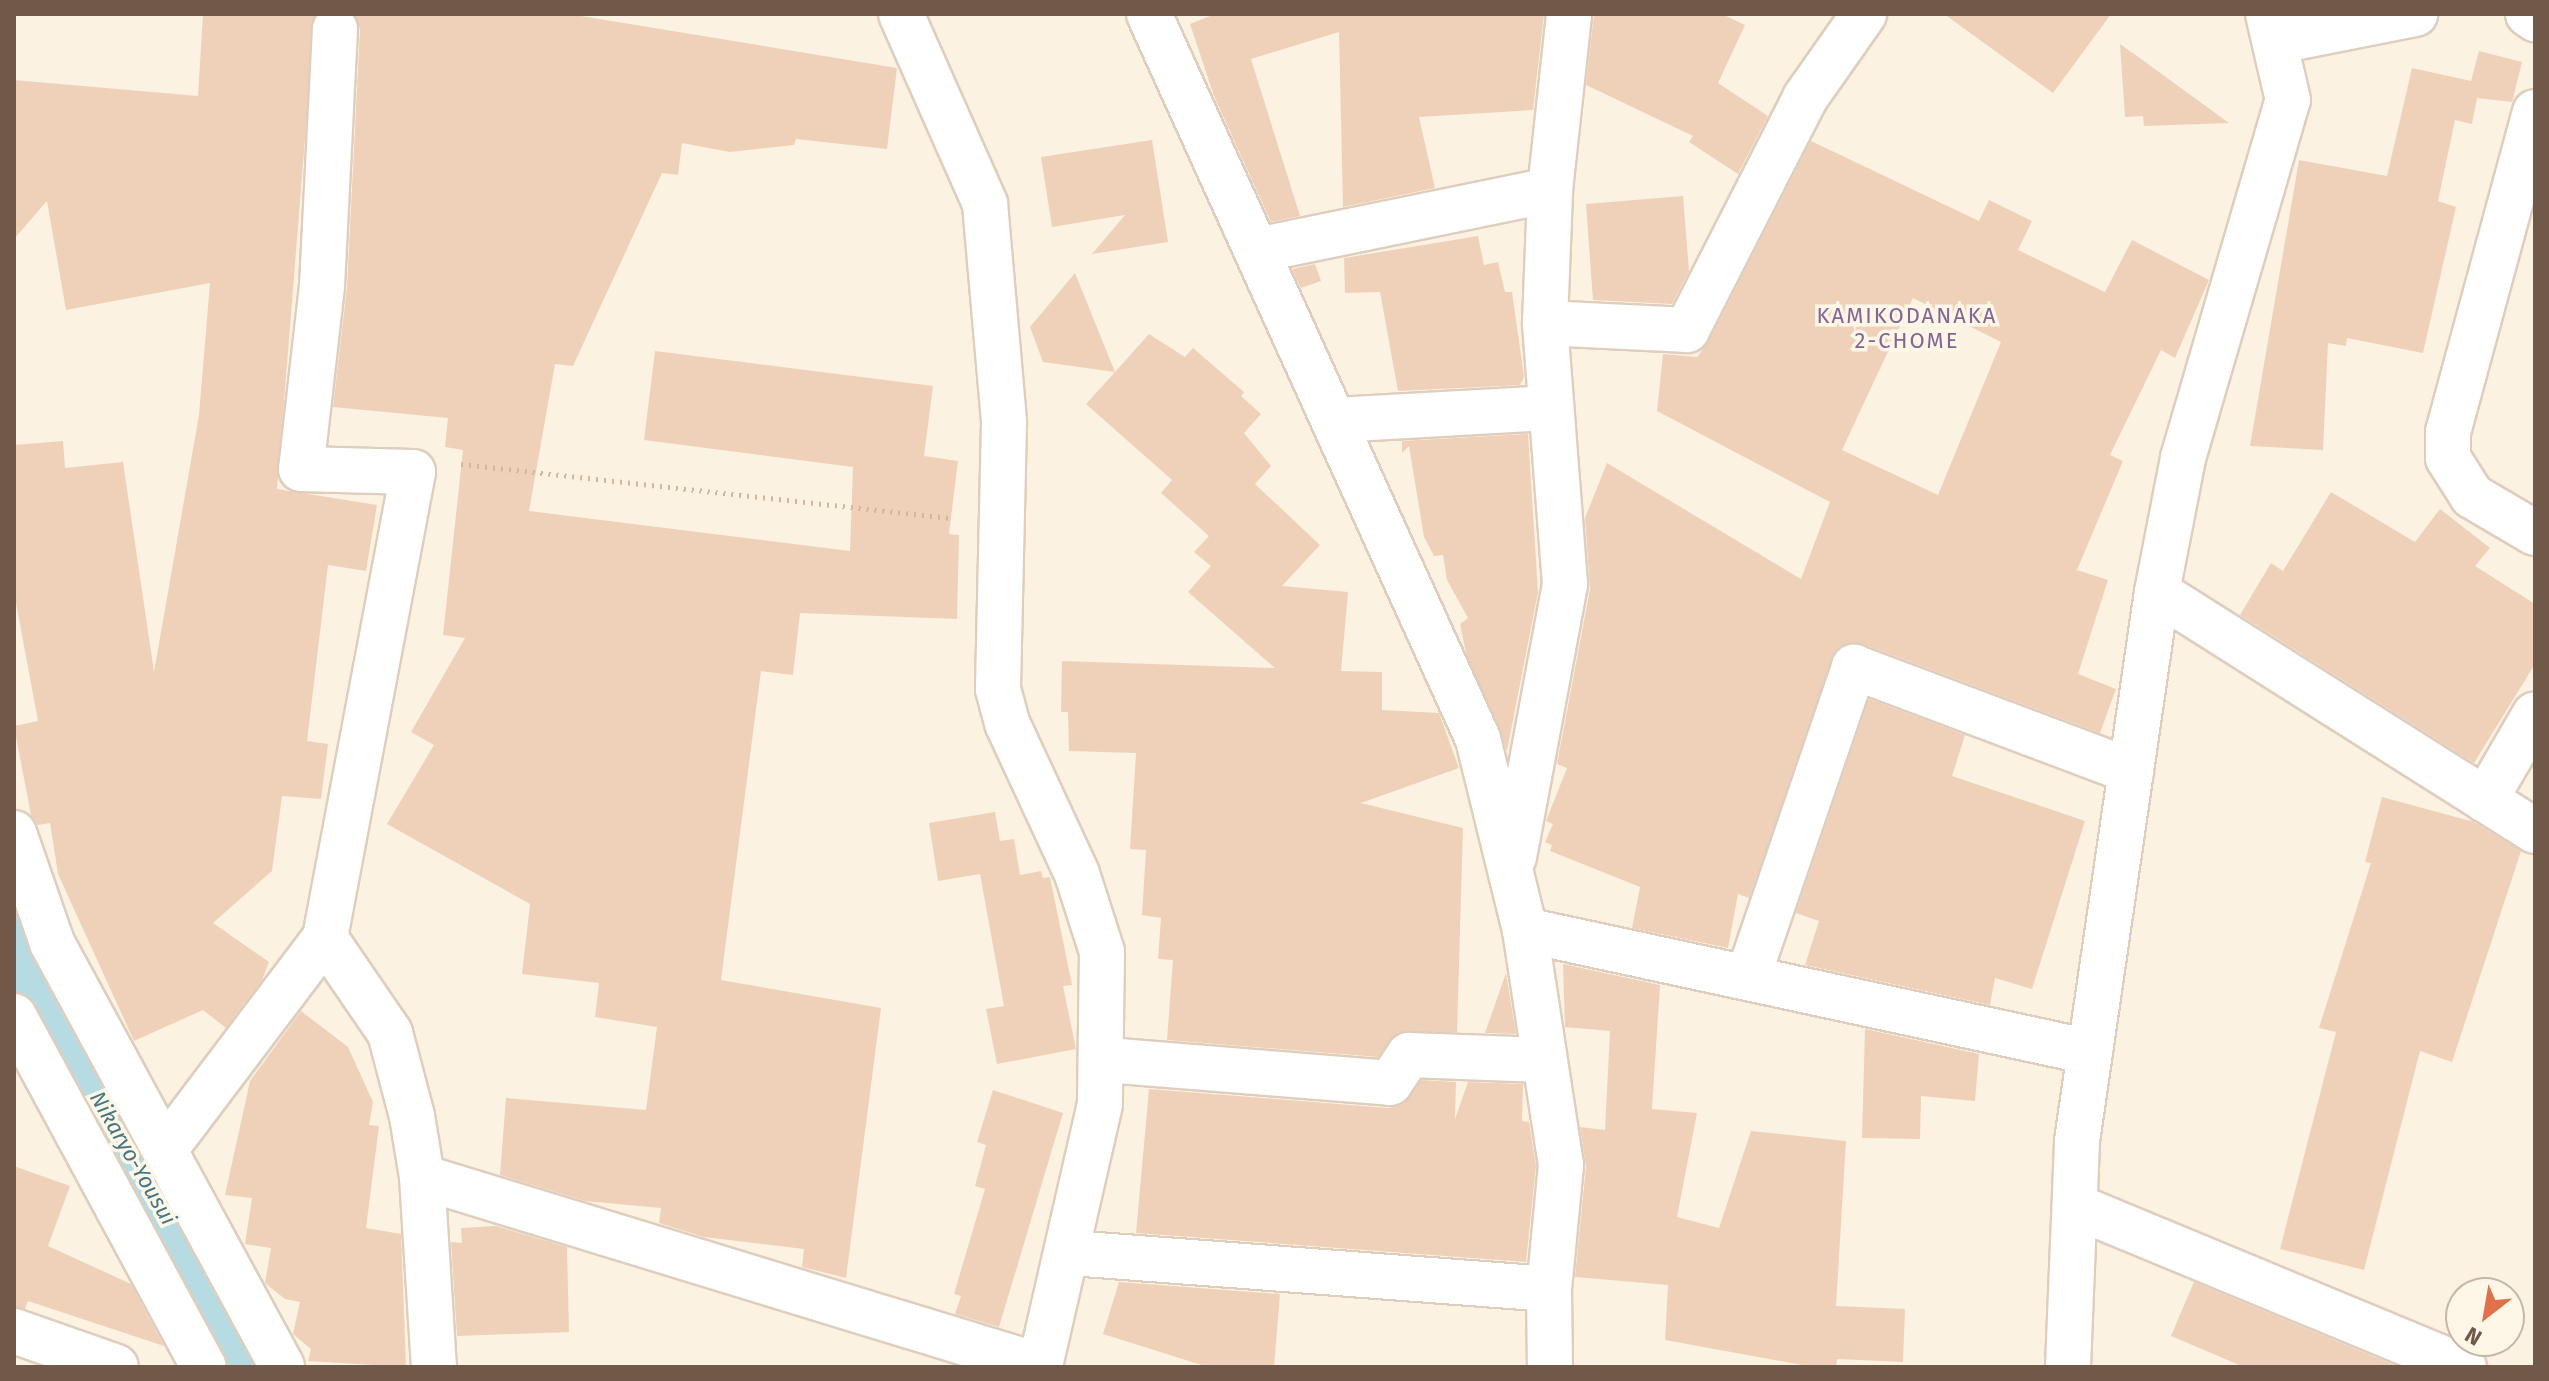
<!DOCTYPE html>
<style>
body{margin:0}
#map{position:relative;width:2549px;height:1381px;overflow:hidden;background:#fbf2e1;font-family:"Fira Sans",sans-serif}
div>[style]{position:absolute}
.river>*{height:94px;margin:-47px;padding:0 47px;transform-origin:47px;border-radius:47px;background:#b7dbe3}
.building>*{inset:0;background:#efd1ba}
.path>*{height:5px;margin-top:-2.5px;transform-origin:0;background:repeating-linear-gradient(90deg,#d4b59e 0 2px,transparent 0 8px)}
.roads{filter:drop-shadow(2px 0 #dfcebe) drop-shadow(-2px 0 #dfcebe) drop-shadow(0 2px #dfcebe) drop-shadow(0 -2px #dfcebe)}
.minor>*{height:44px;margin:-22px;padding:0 22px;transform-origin:22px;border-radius:22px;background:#fff}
span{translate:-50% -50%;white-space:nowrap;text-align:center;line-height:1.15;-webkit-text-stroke:7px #fef6e7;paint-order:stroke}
.neighbourhood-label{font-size:22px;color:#866594;letter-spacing:2px}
.water-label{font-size:22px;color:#447784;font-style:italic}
.frame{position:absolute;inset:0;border:16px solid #715949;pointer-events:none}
.north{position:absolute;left:2445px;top:1277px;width:80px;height:80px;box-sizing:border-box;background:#fef6e7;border:2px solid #c6b7a8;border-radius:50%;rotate:211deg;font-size:22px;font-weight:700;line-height:32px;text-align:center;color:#715949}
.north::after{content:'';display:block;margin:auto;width:28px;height:36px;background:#e1714a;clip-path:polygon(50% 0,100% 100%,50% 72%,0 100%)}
</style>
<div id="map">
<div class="river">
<div style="left:14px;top:950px;width:480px;rotate:60.3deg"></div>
</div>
<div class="building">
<div style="clip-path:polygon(203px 14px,315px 14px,277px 489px,377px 505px,366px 571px,328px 565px,307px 741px,328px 744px,321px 799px,282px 796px,272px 871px,213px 923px,269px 962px,262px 980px,226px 1028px,203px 1010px,134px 1041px,58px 874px,50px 823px,38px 825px,31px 815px,14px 726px,38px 721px,14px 592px,14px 445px,63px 441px,65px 468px,123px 462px,154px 672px,199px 415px,210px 283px,66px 310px,47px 201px,14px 239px,14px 80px,198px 96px)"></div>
<div style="clip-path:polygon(354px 14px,569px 14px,897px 68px,887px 149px,796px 139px,794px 145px,730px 152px,682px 143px,678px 175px,662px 173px,573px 366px,555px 364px,529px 511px,850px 551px,853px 467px,644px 440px,655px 351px,933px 386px,924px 456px,958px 461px,949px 534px,959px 535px,957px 619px,800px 613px,793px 675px,761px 671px,721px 980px,881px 1008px,846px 1278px,802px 1267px,804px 1249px,704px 1237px,659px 1223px,661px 1208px,585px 1201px,500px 1175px,506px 1098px,646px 1110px,657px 1027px,595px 1017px,599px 983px,522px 974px,530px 904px,387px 824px,434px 745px,411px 732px,465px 638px,443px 635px,463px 450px,445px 447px,448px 418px,333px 407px,347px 287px,360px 30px)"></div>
<div style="clip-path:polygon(1215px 14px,1544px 14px,1533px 110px,1419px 117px,1435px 188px,1343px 207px,1339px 32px,1251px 59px,1300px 216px,1271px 222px,1214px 96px,1190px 24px)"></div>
<div style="clip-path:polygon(1594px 14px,1722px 14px,1745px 25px,1718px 83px,1768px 116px,1738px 174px,1689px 142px,1693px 136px,1586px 85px)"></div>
<div style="clip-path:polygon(1944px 14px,2111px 14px,2053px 93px)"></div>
<div style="clip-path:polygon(2120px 44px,2137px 56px,2229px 123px,2144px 126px,2143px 116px,2125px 117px)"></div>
<div style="clip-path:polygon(2479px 51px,2522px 62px,2512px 102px,2477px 98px,2472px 124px,2455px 120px,2438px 201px,2456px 207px,2423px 353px,2347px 338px,2346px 346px,2328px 343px,2323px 450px,2250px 446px,2299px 160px,2387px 176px,2412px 68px,2471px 81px)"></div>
<div style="clip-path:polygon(1152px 140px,1168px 242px,1092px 254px,1125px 215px,1052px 227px,1041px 157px)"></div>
<div style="clip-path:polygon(evenodd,1811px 141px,1979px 221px,1989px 200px,2032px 221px,2018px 250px,2105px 292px,2132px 240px,2209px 280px,2175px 358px,2161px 350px,2110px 455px,2123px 461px,2077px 570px,2108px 580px,2078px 674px,2116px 689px,2100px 733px,1863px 644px,1838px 648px,1749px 898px,1738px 894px,1728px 948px,1632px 928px,1640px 887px,1550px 851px,1552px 845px,1545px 842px,1553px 824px,1546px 821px,1567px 768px,1557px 764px,1590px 589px,1585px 518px,1607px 463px,1801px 579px,1830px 502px,1657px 411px,1663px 354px,1697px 357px,1709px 341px,1811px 141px,1913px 298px,2001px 342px,1938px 495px,1842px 450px,1913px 298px)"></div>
<div style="clip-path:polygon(1683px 196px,1689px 271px,1672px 304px,1593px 300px,1586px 204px)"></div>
<div style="clip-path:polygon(1478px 236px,1484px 265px,1498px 262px,1505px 292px,1512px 292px,1524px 377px,1520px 385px,1398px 391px,1380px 292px,1345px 293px,1344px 258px)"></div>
<div style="clip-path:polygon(1315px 264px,1321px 281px,1301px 288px,1292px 269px)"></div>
<div style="clip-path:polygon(1075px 273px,1115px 372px,1149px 334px,1185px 357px,1193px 348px,1244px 392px,1241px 396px,1261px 414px,1244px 433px,1271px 466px,1255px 484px,1320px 545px,1282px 586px,1348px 592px,1341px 671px,1382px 672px,1382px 710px,1439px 713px,1459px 768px,1361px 803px,1463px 828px,1457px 1032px,1398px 1032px,1378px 1057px,1167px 1040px,1173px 960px,1158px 959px,1161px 918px,1142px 915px,1146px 850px,1130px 849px,1136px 753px,1069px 751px,1068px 712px,1061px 712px,1062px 661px,1275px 668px,1188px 592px,1211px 566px,1194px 552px,1209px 536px,1161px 493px,1172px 480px,1086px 404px,1115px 372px,1043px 362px,1030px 327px)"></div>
<div style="clip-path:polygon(1528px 434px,1538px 592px,1507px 751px,1466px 653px,1460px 624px,1468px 618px,1447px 580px,1443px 555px,1434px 556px,1424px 537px,1409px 446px,1402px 453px,1402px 441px)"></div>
<div style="clip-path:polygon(2331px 492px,2415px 542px,2440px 509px,2490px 548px,2475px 566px,2535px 604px,2535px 664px,2474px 763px,2240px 615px,2271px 563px,2283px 571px)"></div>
<div style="clip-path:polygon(1869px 699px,1965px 735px,1952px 776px,2085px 821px,2032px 989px,1995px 978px,1990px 1005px,1805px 965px,1819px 921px,1796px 913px)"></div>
<div style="clip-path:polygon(2382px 797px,2474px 822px,2521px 851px,2452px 1062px,2420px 1051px,2364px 1270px,2280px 1249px,2336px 1032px,2319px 1028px,2371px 863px,2365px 862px)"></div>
<div style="clip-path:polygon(995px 812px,1000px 841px,1014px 839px,1020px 875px,1041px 871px,1043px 878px,1050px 877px,1072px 985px,1063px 986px,1076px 1049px,997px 1064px,986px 1009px,1004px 1006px,980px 874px,938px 881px,929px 823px)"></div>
<div style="clip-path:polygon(1563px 964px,1660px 985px,1652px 1109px,1697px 1113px,1677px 1217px,1719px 1228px,1751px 1131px,1846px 1141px,1836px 1306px,1905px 1309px,1903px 1362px,1837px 1359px,1836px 1367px,1813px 1367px,1665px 1340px,1668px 1285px,1575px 1277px,1586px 1167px,1580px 1127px,1605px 1130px,1610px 1031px,1565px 1027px)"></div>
<div style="clip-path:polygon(1506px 973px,1516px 1034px,1485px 1033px)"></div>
<div style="clip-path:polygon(301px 1011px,348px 1047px,373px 1102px,369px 1125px,379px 1126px,366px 1228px,401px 1234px,406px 1367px,308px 1361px,311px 1349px,293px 1334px,300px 1302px,285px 1299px,265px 1283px,271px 1248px,245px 1244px,252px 1198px,225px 1195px,250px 1081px)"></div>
<div style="clip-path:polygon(1865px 1029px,1979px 1054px,1975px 1101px,1921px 1096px,1920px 1139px,1862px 1138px)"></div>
<div style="clip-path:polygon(1422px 1080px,1456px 1082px,1455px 1119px,1468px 1082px,1523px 1084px,1522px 1121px,1529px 1122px,1536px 1166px,1526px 1262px,1136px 1233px,1149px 1089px,1388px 1108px,1401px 1105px)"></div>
<div style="clip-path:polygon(993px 1090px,1063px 1113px,999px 1327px,955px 1314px,961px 1296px,954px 1294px,985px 1189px,975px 1186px,986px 1145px,977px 1142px)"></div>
<div style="clip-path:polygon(14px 1166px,70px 1186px,48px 1246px,131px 1284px,164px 1346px,28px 1301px,25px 1309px,14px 1307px)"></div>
<div style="clip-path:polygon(496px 1226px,567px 1247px,569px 1332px,457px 1336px,451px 1242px,462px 1243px,461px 1228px)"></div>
<div style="clip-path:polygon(1119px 1282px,1280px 1294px,1274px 1367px,1208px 1367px,1103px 1334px)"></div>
<div style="clip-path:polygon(2194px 1282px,2399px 1367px,2244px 1367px,2171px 1336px)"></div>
</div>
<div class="path">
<div style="left:461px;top:464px;width:494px;rotate:6.3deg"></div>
</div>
<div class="roads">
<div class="minor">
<div style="left:901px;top:14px;width:208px;rotate:66.1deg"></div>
<div style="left:985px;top:204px;width:220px;rotate:85deg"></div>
<div style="left:1004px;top:423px;width:266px;rotate:91.3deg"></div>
<div style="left:998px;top:689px;width:35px;rotate:75deg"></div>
<div style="left:1007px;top:723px;width:166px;rotate:65.1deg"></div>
<div style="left:1077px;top:874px;width:82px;rotate:72.2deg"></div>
<div style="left:1102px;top:952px;width:152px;rotate:90.8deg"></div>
<div style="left:1100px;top:1104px;width:270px;rotate:102.9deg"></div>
<div style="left:1149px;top:14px;width:796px;rotate:65.59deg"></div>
<div style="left:1478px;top:739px;width:197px;rotate:76.2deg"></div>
<div style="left:1525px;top:930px;width:238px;rotate:81.3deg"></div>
<div style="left:1561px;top:1165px;width:125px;rotate:95.5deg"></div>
<div style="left:1549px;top:1289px;width:78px;rotate:89.3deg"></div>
<div style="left:2528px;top:14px;width:9px;rotate:36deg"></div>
<div style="left:335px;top:29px;width:257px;rotate:92.9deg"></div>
<div style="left:322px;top:286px;width:184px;rotate:96.5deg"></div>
<div style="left:301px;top:469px;width:112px;rotate:1.5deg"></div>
<div style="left:413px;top:472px;width:474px;rotate:100.7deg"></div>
<div style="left:325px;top:938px;width:115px;rotate:55.6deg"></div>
<div style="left:390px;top:1033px;width:86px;rotate:75.2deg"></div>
<div style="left:412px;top:1116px;width:62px;rotate:80.7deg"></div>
<div style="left:422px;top:1177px;width:190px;rotate:86.4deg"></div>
<div style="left:2279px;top:41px;width:139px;rotate:-11.2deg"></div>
<div style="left:2535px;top:112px;width:332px;rotate:105.2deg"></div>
<div style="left:2448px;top:432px;width:26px;rotate:90deg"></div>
<div style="left:2448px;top:458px;width:45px;rotate:57.7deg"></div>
<div style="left:2472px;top:496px;width:73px;rotate:30.4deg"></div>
<div style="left:1258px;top:250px;width:298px;rotate:-11.6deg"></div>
<div style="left:1545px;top:323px;width:142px;rotate:2.8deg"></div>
<div style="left:1687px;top:330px;width:260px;rotate:-63deg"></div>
<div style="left:1805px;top:98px;width:103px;rotate:-54.9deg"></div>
<div style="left:1335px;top:420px;width:213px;rotate:-3.2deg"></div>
<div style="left:2157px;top:592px;width:447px;rotate:32.3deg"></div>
<div style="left:2485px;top:800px;width:99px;rotate:-59.8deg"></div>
<div style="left:14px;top:833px;width:116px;rotate:70.9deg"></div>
<div style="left:52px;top:943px;width:482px;rotate:61.5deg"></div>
<div style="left:1514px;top:857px;width:278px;rotate:-79.4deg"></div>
<div style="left:1565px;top:584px;width:262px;rotate:-94.4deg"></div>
<div style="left:1545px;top:323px;width:133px;rotate:-87.8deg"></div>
<div style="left:1550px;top:190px;width:177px;rotate:-83.8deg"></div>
<div style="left:1525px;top:930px;width:578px;rotate:12.18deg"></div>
<div style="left:1748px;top:977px;width:328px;rotate:-71.1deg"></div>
<div style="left:1854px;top:667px;width:296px;rotate:20.6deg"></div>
<div style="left:14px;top:1016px;width:399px;rotate:61.6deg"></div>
<div style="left:1106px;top:1060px;width:285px;rotate:4.6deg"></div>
<div style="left:1390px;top:1083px;width:34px;rotate:-56deg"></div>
<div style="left:1409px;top:1055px;width:133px;rotate:2.2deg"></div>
<div style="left:166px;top:1148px;width:263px;rotate:-52.9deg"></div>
<div style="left:422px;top:1177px;width:646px;rotate:17deg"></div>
<div style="left:2075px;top:1206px;width:421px;rotate:22.5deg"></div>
<div style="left:1071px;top:1253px;width:479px;rotate:4.3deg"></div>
<div style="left:14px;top:1331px;width:108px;rotate:19.4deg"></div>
<div style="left:2068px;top:1367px;width:226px;rotate:-87.7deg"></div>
<div style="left:2077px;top:1141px;width:555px;rotate:-81.71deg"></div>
<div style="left:2157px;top:592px;width:136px;rotate:-79deg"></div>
<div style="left:2183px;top:458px;width:373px;rotate:-73.7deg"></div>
<div style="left:2288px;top:100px;width:88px;rotate:-103.1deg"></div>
</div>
</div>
<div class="neighbourhood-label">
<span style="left:1907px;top:328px">KAMIKODANAKA<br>2-CHOME</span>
</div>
<div class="water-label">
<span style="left:133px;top:1158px;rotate:60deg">Nikaryo-Yousui</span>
</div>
<div class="frame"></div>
<div class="north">N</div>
</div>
